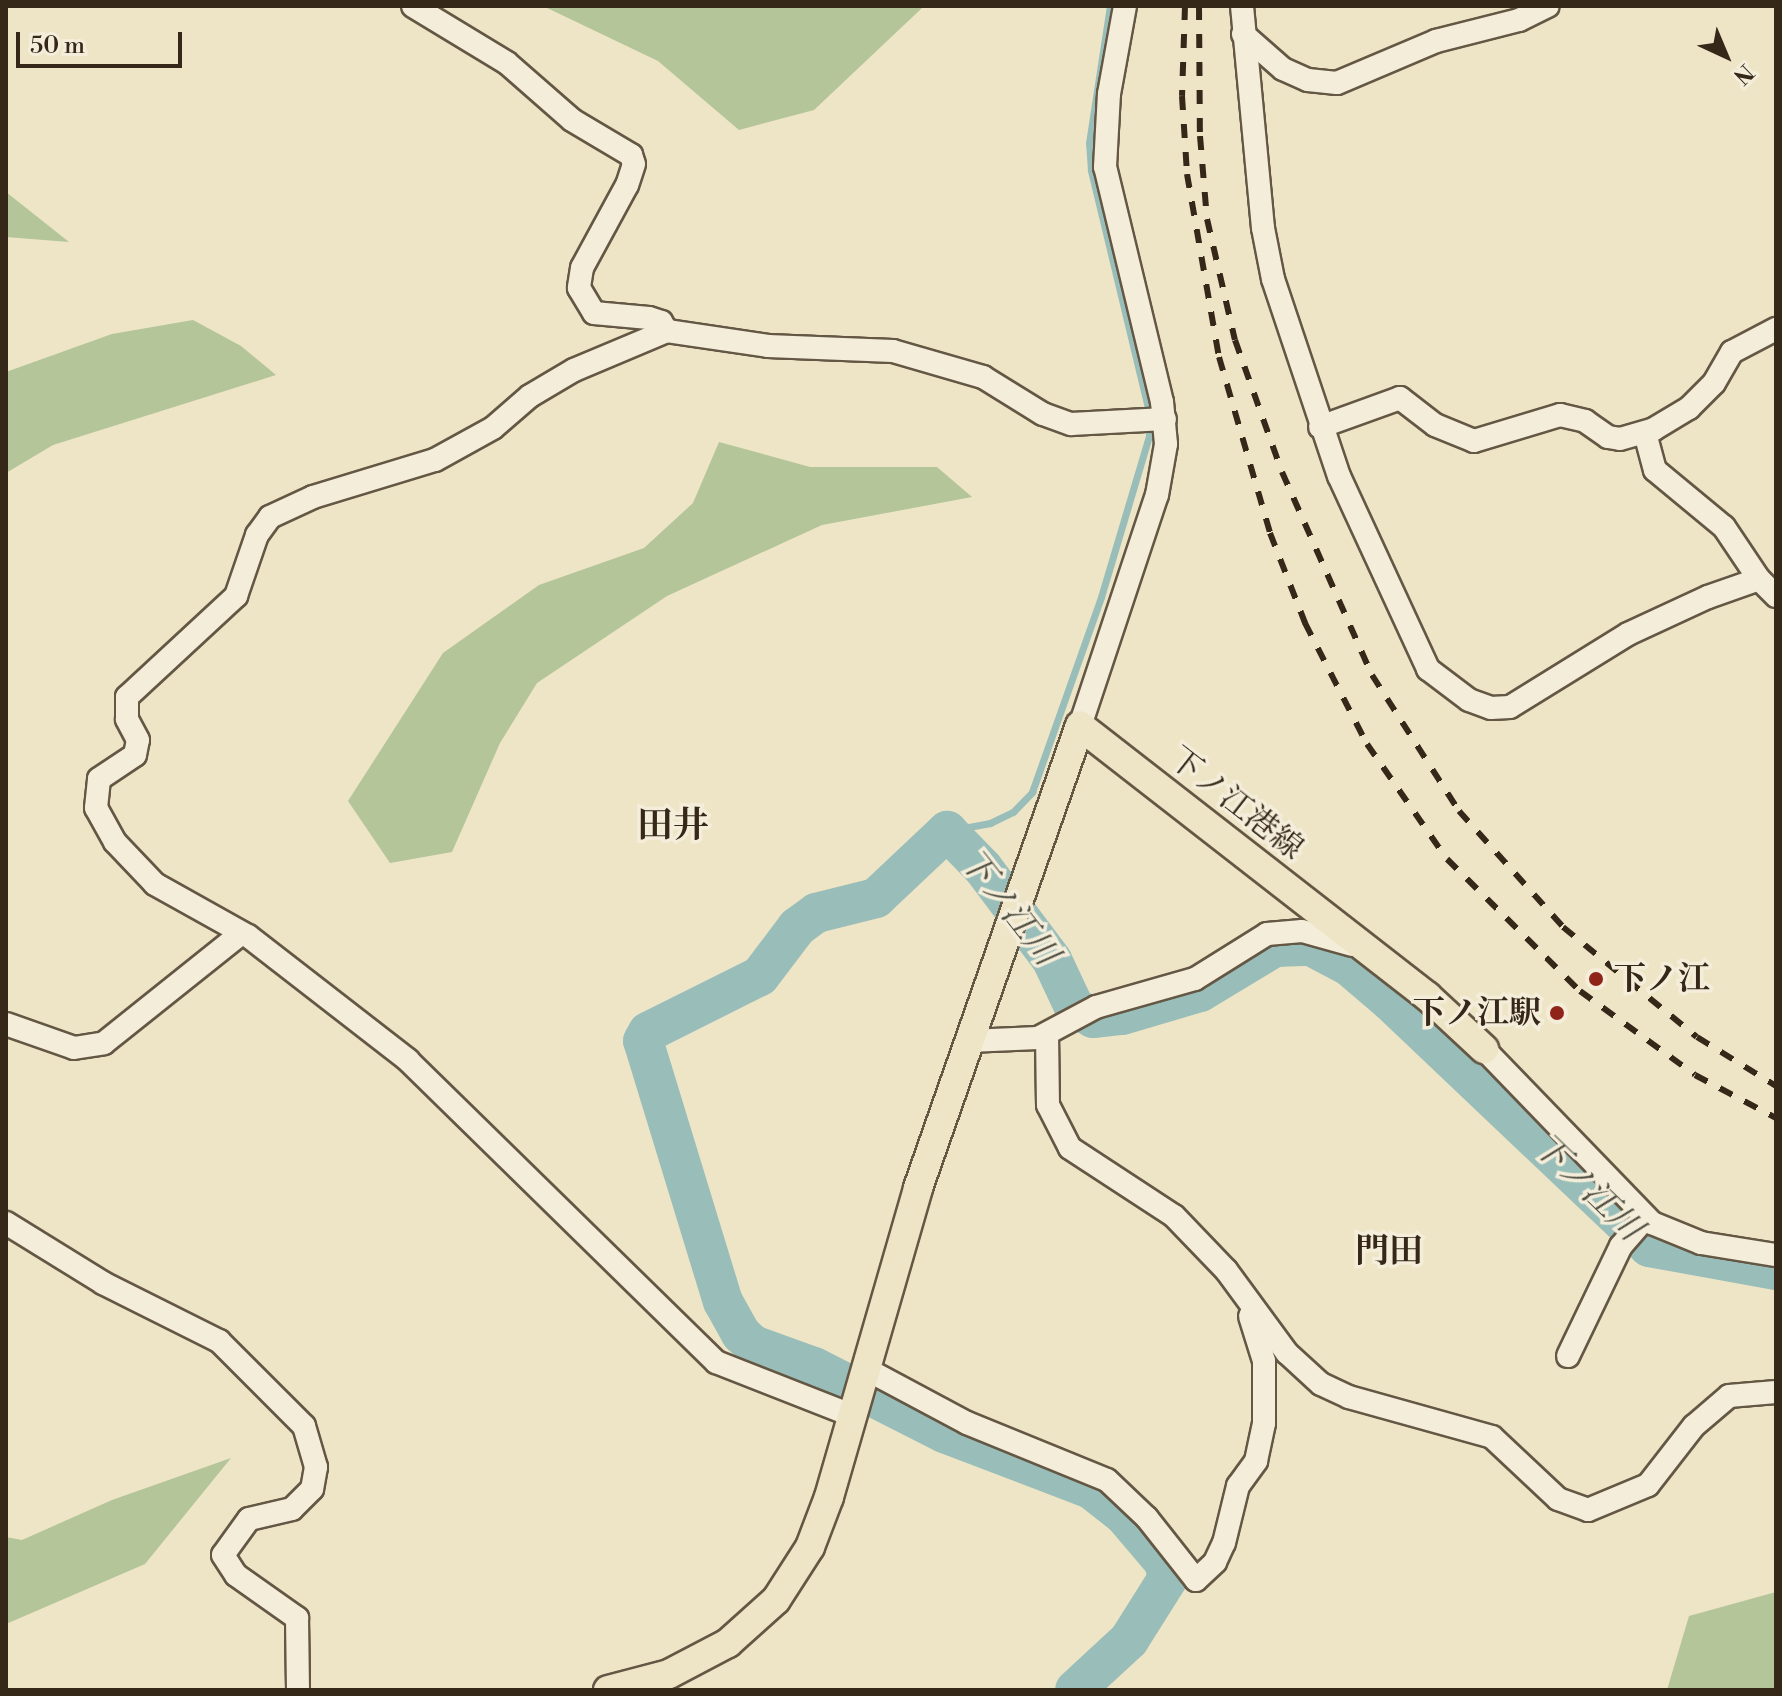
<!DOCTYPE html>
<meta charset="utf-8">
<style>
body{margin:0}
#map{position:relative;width:1782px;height:1696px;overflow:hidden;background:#eee4c6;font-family:"Libre Bodoni","Noto Serif JP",serif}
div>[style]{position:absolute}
.green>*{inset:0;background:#b3c599}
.stream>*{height:7px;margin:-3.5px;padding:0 3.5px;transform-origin:3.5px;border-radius:3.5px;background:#99beb9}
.river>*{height:40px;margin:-20px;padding:0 20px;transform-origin:20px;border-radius:20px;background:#99beb9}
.roads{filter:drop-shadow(2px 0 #645744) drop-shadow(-2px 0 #645744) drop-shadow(0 2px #645744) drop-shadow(0 -2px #645744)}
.minor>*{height:22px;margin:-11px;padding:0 11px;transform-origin:11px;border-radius:11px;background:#f4edda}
.major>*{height:28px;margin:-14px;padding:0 14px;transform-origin:14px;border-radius:14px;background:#eee4c6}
.rail>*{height:6px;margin-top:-3px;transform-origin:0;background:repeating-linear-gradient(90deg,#362819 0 14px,transparent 0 28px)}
.dots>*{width:22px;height:22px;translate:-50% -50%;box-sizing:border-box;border:4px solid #f4edda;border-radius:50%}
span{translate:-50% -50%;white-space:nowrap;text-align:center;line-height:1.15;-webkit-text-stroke:7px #f4edda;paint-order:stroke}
.street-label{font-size:32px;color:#362819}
.poi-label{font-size:32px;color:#362819;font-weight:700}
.left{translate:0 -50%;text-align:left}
.right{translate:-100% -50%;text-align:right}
.water-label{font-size:34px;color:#4f4e41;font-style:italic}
.neighbourhood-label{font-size:34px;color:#362819;font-weight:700}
.quarter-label{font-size:36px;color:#362819;font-weight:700}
.frame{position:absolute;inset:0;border:8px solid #362819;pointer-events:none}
.north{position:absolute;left:1686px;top:16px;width:80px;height:80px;-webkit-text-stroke:6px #f4edda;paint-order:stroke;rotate:136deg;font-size:22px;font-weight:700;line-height:32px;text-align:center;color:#362819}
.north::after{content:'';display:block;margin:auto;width:28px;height:36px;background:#362819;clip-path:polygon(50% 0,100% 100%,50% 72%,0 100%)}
.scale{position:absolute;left:16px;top:32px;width:166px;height:36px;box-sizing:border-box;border:4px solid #362819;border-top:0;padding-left:10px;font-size:24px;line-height:28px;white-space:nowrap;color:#362819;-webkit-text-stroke:6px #f4edda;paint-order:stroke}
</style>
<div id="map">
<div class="green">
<div style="clip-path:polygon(543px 6px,920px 6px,922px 8px,814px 110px,739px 130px,658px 61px)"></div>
<div style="clip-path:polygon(6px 192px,69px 242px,6px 237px)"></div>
<div style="clip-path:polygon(193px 320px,241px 346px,276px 375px,53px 445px,6px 473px,6px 372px,112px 334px)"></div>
<div style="clip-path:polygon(719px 442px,810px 467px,937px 467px,972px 497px,822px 525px,667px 596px,537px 683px,500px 743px,452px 852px,390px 863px,348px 801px,443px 653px,539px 585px,644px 548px,693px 503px)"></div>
<div style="clip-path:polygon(231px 1458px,145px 1564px,6px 1624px,6px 1537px,22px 1540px,112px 1500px)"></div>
<div style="clip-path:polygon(1776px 1592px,1776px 1690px,1667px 1690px,1689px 1616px)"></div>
</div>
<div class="stream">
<div style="left:947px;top:831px;width:44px;rotate:-10.5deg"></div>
<div style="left:990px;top:823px;width:25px;rotate:-26deg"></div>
<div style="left:1013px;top:812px;width:28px;rotate:-46deg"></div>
<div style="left:1032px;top:792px;width:207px;rotate:-70.5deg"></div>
<div style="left:1101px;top:597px;width:168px;rotate:-73.4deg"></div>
<div style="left:1149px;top:436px;width:28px;rotate:-92deg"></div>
<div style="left:1148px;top:408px;width:245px;rotate:-103.5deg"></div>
<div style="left:1091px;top:170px;width:27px;rotate:-94deg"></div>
<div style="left:1089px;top:143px;width:139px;rotate:-81.3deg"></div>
</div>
<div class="river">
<div style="left:1075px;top:1690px;width:74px;rotate:-42.8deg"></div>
<div style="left:1129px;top:1640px;width:73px;rotate:-57.8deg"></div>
<div style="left:1168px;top:1578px;width:16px;rotate:-104deg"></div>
<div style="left:1164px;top:1562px;width:62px;rotate:-130.4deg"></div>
<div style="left:1124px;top:1515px;width:42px;rotate:-141.8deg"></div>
<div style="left:1091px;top:1489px;width:157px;rotate:-159.1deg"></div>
<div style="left:944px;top:1433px;width:146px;rotate:-153.1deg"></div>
<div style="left:814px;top:1367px;width:65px;rotate:-160.2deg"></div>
<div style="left:753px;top:1345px;width:16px;rotate:-137deg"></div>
<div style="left:741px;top:1334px;width:37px;rotate:-119deg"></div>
<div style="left:723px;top:1302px;width:273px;rotate:-107deg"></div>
<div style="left:643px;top:1041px;width:10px;rotate:-61deg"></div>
<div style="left:648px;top:1032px;width:125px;rotate:-26.6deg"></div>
<div style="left:760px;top:976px;width:61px;rotate:-52.9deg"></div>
<div style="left:797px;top:927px;width:24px;rotate:-36deg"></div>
<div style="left:816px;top:913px;width:62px;rotate:-14deg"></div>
<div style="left:876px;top:898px;width:98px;rotate:-43.3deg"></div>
<div style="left:947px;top:831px;width:52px;rotate:45.8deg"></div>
<div style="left:983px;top:868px;width:115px;rotate:53.1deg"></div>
<div style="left:1052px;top:960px;width:52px;rotate:64.9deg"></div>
<div style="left:1074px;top:1007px;width:22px;rotate:30deg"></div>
<div style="left:1093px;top:1018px;width:29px;rotate:-6deg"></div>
<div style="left:1122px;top:1015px;width:81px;rotate:-16.4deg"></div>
<div style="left:1200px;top:992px;width:87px;rotate:-31deg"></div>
<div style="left:1275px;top:947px;width:36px;rotate:-2deg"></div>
<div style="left:1311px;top:946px;width:43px;rotate:27.8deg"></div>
<div style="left:1349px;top:966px;width:54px;rotate:40.5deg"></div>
<div style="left:1390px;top:1001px;width:357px;rotate:43.5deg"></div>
<div style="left:1649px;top:1247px;width:129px;rotate:10.3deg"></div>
</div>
<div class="roads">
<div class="minor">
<div style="left:413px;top:6px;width:110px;rotate:31.2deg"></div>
<div style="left:507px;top:63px;width:86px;rotate:41.2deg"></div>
<div style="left:572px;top:120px;width:69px;rotate:30.7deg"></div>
<div style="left:631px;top:155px;width:9px;rotate:72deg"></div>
<div style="left:634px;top:164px;width:22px;rotate:108deg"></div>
<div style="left:627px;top:185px;width:94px;rotate:118.5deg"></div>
<div style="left:582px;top:268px;width:20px;rotate:99deg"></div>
<div style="left:579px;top:288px;width:29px;rotate:59deg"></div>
<div style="left:594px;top:313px;width:55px;rotate:5.2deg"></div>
<div style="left:649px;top:318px;width:13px;rotate:18deg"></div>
<div style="left:661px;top:322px;width:11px;rotate:56deg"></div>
<div style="left:1242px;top:6px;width:223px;rotate:84.6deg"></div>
<div style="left:1263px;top:228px;width:52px;rotate:78.9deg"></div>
<div style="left:1273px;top:279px;width:208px;rotate:71.5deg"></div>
<div style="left:1339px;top:476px;width:213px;rotate:65.2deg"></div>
<div style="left:1428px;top:669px;width:51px;rotate:37.1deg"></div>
<div style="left:1469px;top:700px;width:23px;rotate:20deg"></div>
<div style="left:1491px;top:708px;width:19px;rotate:-3deg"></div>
<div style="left:1510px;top:707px;width:139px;rotate:-31.7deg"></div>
<div style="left:1628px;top:634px;width:88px;rotate:-24.8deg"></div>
<div style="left:1708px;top:597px;width:54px;rotate:-19.4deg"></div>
<div style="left:1759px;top:579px;width:24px;rotate:45deg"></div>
<div style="left:1243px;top:34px;width:53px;rotate:41.2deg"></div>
<div style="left:1283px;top:69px;width:27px;rotate:24deg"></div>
<div style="left:1308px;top:80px;width:29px;rotate:6deg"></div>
<div style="left:1337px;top:83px;width:108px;rotate:-23deg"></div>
<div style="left:1436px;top:41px;width:86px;rotate:-14.2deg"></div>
<div style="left:1519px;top:20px;width:32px;rotate:-26deg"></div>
<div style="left:1320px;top:427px;width:85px;rotate:-19.9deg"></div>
<div style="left:1400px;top:398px;width:44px;rotate:37.6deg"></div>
<div style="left:1435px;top:425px;width:42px;rotate:22.3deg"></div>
<div style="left:1474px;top:441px;width:90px;rotate:-16.8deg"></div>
<div style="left:1560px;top:415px;width:26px;rotate:13deg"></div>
<div style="left:1585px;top:421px;width:28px;rotate:35deg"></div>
<div style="left:1608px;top:437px;width:12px;rotate:9deg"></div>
<div style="left:1620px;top:439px;width:35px;rotate:-16deg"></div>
<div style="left:1654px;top:429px;width:41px;rotate:-31deg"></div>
<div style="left:1689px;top:408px;width:35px;rotate:-45deg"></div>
<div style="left:1714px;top:383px;width:36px;rotate:-60deg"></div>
<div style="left:1732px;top:352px;width:50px;rotate:-27.6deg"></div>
<div style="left:1645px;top:433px;width:38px;rotate:75deg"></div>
<div style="left:1655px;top:470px;width:89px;rotate:39.6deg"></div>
<div style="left:1724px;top:527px;width:63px;rotate:56.1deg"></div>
<div style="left:1080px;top:726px;width:243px;rotate:-71.6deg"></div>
<div style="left:1157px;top:495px;width:52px;rotate:-80deg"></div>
<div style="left:1166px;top:444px;width:42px;rotate:-95.4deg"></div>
<div style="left:1162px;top:402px;width:242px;rotate:-103.6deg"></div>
<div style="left:1105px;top:167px;width:73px;rotate:-86.9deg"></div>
<div style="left:1109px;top:94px;width:89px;rotate:-79.7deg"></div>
<div style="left:6px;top:1024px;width:72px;rotate:19.4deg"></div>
<div style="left:74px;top:1048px;width:30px;rotate:-9deg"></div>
<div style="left:104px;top:1043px;width:176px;rotate:-38.6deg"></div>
<div style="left:1047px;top:1034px;width:71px;rotate:89.2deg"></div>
<div style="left:1048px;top:1105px;width:48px;rotate:62.9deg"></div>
<div style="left:1070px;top:1148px;width:124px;rotate:33.2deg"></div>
<div style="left:1174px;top:1216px;width:75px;rotate:46.1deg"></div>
<div style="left:1226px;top:1270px;width:103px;rotate:53.7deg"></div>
<div style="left:1287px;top:1353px;width:46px;rotate:42.4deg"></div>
<div style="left:1321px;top:1384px;width:31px;rotate:25deg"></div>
<div style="left:1349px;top:1397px;width:148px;rotate:15.6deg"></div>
<div style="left:1492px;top:1437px;width:91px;rotate:43.2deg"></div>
<div style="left:1558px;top:1499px;width:32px;rotate:20deg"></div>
<div style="left:1588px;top:1510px;width:65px;rotate:-22.6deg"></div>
<div style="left:1648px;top:1485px;width:75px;rotate:-52.1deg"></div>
<div style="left:1694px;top:1426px;width:46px;rotate:-40.6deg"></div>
<div style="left:1729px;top:1396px;width:47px;rotate:-4.9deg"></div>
<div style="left:969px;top:1041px;width:69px;rotate:-2.5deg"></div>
<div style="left:1038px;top:1038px;width:66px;rotate:-28.1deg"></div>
<div style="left:1096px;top:1007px;width:103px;rotate:-15.8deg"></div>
<div style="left:1195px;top:979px;width:85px;rotate:-32deg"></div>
<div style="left:1267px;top:934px;width:35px;rotate:-5deg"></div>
<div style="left:1302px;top:931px;width:52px;rotate:15.6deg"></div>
<div style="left:1484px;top:1049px;width:242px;rotate:46deg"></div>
<div style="left:1652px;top:1223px;width:53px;rotate:22.2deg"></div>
<div style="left:1701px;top:1243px;width:76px;rotate:9.1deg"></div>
<div style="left:6px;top:1223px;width:114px;rotate:31.7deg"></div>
<div style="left:103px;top:1283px;width:130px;rotate:26.6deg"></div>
<div style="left:219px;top:1341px;width:120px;rotate:45deg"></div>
<div style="left:304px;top:1426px;width:43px;rotate:73.7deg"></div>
<div style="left:316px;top:1467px;width:22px;rotate:100deg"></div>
<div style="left:312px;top:1489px;width:28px;rotate:135deg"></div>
<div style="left:292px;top:1509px;width:44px;rotate:166.9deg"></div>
<div style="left:249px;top:1519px;width:44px;rotate:125.8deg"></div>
<div style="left:223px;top:1555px;width:24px;rotate:57deg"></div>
<div style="left:236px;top:1575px;width:75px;rotate:35.2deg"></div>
<div style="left:297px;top:1618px;width:72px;rotate:89.2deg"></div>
<div style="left:1568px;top:1356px;width:122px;rotate:-64.3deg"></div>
<div style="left:1621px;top:1246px;width:37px;rotate:-49deg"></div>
<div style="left:864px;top:1368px;width:117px;rotate:28.1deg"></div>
<div style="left:967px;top:1423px;width:151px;rotate:22.2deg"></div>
<div style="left:1107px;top:1480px;width:55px;rotate:43.5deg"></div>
<div style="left:1147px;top:1518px;width:79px;rotate:51.7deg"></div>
<div style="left:1196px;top:1580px;width:26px;rotate:-43deg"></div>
<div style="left:1215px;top:1562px;width:21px;rotate:-65deg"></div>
<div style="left:1224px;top:1543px;width:59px;rotate:-76.2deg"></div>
<div style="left:1238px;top:1486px;width:31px;rotate:-54deg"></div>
<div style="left:1256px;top:1461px;width:39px;rotate:-78deg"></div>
<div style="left:1264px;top:1423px;width:62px;rotate:-90deg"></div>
<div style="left:1264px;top:1361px;width:47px;rotate:-107.3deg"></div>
<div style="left:851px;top:1415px;width:145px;rotate:-158.6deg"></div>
<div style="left:716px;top:1362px;width:431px;rotate:-135.6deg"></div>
<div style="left:408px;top:1060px;width:202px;rotate:-142.2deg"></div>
<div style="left:248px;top:936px;width:107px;rotate:-150.8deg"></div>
<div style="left:155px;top:884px;width:58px;rotate:-133.6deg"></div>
<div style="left:115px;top:842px;width:39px;rotate:-119deg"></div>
<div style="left:96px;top:808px;width:29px;rotate:-84deg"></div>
<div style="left:99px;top:779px;width:43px;rotate:-33.7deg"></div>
<div style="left:135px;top:755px;width:15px;rotate:-79deg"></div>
<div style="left:138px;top:740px;width:24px;rotate:-118deg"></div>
<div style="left:127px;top:719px;width:22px;rotate:-90deg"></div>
<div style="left:127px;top:697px;width:149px;rotate:-42.8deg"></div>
<div style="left:236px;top:596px;width:65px;rotate:-71deg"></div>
<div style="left:257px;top:535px;width:22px;rotate:-54deg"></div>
<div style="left:270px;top:517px;width:47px;rotate:-24.9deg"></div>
<div style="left:313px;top:497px;width:127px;rotate:-16.9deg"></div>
<div style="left:435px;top:460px;width:66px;rotate:-28.9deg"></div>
<div style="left:493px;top:428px;width:49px;rotate:-40.9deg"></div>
<div style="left:530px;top:396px;width:51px;rotate:-30.6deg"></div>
<div style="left:574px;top:370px;width:101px;rotate:-22.8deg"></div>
<div style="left:667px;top:331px;width:102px;rotate:8.4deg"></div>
<div style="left:768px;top:346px;width:125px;rotate:2.3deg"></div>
<div style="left:893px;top:351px;width:94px;rotate:16.1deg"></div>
<div style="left:983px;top:377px;width:70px;rotate:31.7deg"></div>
<div style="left:1043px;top:414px;width:30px;rotate:20deg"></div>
<div style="left:1071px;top:424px;width:94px;rotate:-3deg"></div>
</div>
<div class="major">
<div style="left:608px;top:1690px;width:63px;rotate:-14.7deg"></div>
<div style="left:669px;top:1674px;width:67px;rotate:-27.7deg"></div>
<div style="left:728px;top:1643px;width:64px;rotate:-41.9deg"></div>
<div style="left:776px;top:1600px;width:63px;rotate:-57.3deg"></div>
<div style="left:810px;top:1547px;width:53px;rotate:-69.2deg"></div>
<div style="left:829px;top:1497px;width:322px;rotate:-73.9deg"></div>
<div style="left:918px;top:1188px;width:490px;rotate:-70.7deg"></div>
<div style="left:1080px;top:726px;width:440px;rotate:37.9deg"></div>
<div style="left:1427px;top:996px;width:78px;rotate:42.9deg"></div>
</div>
</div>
<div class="rail">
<div style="left:1185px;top:6px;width:90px;rotate:91.9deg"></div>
<div style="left:1182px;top:96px;width:78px;rotate:86.3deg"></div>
<div style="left:1187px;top:174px;width:186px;rotate:80.1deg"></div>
<div style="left:1219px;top:357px;width:183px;rotate:73.8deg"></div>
<div style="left:1270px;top:533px;width:97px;rotate:68.7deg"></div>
<div style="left:1305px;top:623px;width:136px;rotate:62.9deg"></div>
<div style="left:1367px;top:744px;width:140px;rotate:55.2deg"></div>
<div style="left:1447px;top:859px;width:187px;rotate:44.8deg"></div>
<div style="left:1580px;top:991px;width:142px;rotate:36.1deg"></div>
<div style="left:1695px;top:1075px;width:92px;rotate:28deg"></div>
<div style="left:1199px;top:6px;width:130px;rotate:89.6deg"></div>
<div style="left:1200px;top:136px;width:83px;rotate:85.2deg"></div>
<div style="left:1207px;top:219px;width:124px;rotate:77deg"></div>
<div style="left:1235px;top:340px;width:140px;rotate:70.4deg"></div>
<div style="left:1282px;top:472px;width:222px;rotate:66.1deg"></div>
<div style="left:1372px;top:675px;width:161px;rotate:57.4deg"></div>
<div style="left:1459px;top:811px;width:156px;rotate:48.1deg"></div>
<div style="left:1563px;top:927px;width:173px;rotate:39.4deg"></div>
<div style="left:1697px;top:1037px;width:93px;rotate:31.8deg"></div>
</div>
<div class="dots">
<div style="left:1596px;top:979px;background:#8f2418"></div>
<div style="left:1557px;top:1013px;background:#8f2418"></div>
</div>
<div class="street-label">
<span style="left:1236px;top:804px;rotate:38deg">下ノ江港線</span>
</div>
<div class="poi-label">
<span class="left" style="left:1614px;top:979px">下ノ江</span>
<span class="right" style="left:1541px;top:1013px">下ノ江駅</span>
</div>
<div class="water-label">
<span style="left:1008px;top:908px;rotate:52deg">下ノ江川</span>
<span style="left:1587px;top:1188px;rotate:44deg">下ノ江川</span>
</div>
<div class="neighbourhood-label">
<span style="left:1389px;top:1253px">門田</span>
</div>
<div class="quarter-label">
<span style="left:673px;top:827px">田井</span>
</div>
<div class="frame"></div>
<div class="north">N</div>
<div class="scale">50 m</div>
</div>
